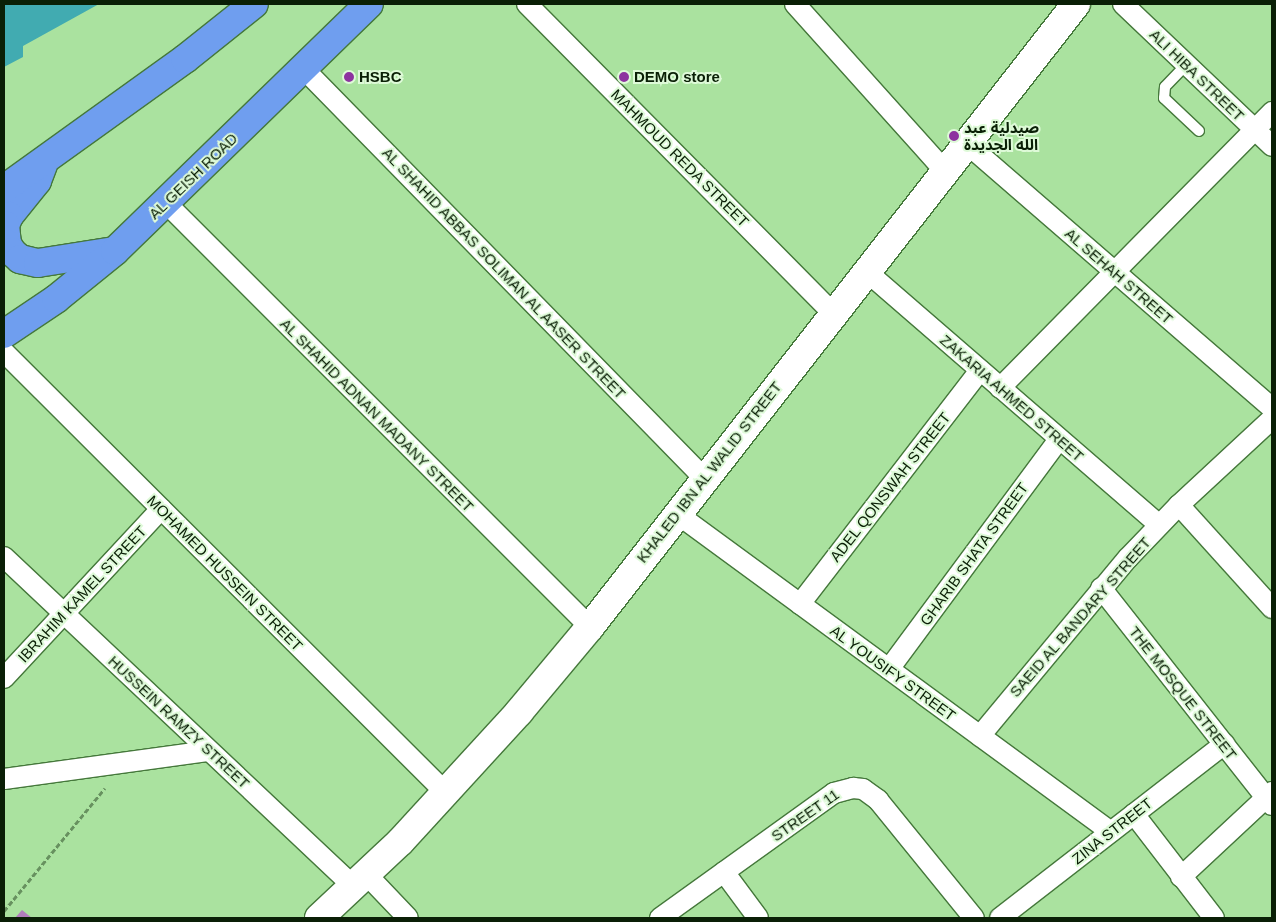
<!DOCTYPE html>
<meta charset="utf-8">
<style>
body{margin:0}
#map{position:relative;width:1276px;height:922px;overflow:hidden;background:#aae29f;font-family:Helvetica,"Noto Sans Arabic",sans-serif}
div>[style]{position:absolute}
.water>*{inset:0;background:#41abb1}
.building>*{inset:0;background:#b17dbc}
.path>*{height:3px;margin-top:-1.5px;transform-origin:0;background:repeating-linear-gradient(90deg,#67915f 0 5px,transparent 0 7.5px)}
.roads{filter:drop-shadow(1px 0 #45783b) drop-shadow(-1px 0 #45783b) drop-shadow(0 1px #45783b) drop-shadow(0 -1px #45783b)}
.lane>*{height:10px;margin:-5px;padding:0 5px;transform-origin:5px;border-radius:5px;background:#fff}
.street>*{height:20px;margin:-10px;padding:0 10px;transform-origin:10px;border-radius:10px;background:#fff}
.secondary>*{height:28px;margin:-14px;padding:0 14px;transform-origin:14px;border-radius:14px;background:#fff}
.highway>*{height:28px;margin:-14px;padding:0 14px;transform-origin:14px;border-radius:14px;background:#6f9eef}
.dots>*{width:14px;height:14px;translate:-50% -50%;box-sizing:border-box;border:2px solid #defad8;border-radius:50%}
span{translate:-50% -50%;white-space:nowrap;text-align:center;line-height:1.15;-webkit-text-stroke:4px #defad8;paint-order:stroke}
.street-label{font-size:15px;color:#0a1f06}
.poi-label{font-size:15px;color:#0a1f06;font-weight:700}
.left{translate:0 -50%;text-align:left}
.frame{position:absolute;inset:0;border:5px solid #0a1f06;pointer-events:none}
</style>
<div id="map">
<div class="water">
<div style="clip-path:polygon(4px 4px,99px 4px,23px 46px,23px 57px,4px 67px)"></div>
</div>
<div class="building">
<div style="clip-path:polygon(22px 910px,32px 918px,15px 918px)"></div>
</div>
<div class="path">
<div style="left:4px;top:911px;width:159px;rotate:-50.6deg"></div>
</div>
<div class="roads">
<div class="lane">
<div style="left:1185px;top:66px;width:29px;rotate:134deg"></div>
<div style="left:1165px;top:87px;width:11px;rotate:95deg"></div>
<div style="left:1164px;top:98px;width:48px;rotate:43.3deg"></div>
</div>
<div class="street">
<div style="left:527px;top:4px;width:435px;rotate:45.3deg"></div>
<div style="left:795px;top:4px;width:224px;rotate:48.1deg"></div>
<div style="left:1123px;top:4px;width:206px;rotate:43.6deg"></div>
<div style="left:304px;top:69px;width:572px;rotate:45.64deg"></div>
<div style="left:966px;top:143px;width:405px;rotate:40.9deg"></div>
<div style="left:165px;top:202px;width:601px;rotate:45deg"></div>
<div style="left:866px;top:271px;width:388px;rotate:40.9deg"></div>
<div style="left:4px;top:352px;width:626px;rotate:44.94deg"></div>
<div style="left:1000px;top:388px;width:388px;rotate:-45.4deg"></div>
<div style="left:1179px;top:505px;width:139px;rotate:47.9deg"></div>
<div style="left:676px;top:513px;width:539px;rotate:36.25deg"></div>
<div style="left:4px;top:557px;width:481px;rotate:43.3deg"></div>
<div style="left:1101px;top:588px;width:276px;rotate:51.8deg"></div>
<div style="left:800px;top:604px;width:295px;rotate:-52.4deg"></div>
<div style="left:889px;top:669px;width:286px;rotate:-53.5deg"></div>
<div style="left:4px;top:678px;width:231px;rotate:-47.1deg"></div>
<div style="left:980px;top:736px;width:231px;rotate:-50.3deg"></div>
<div style="left:1128px;top:558px;width:74px;rotate:-46.1deg"></div>
<div style="left:1179px;top:505px;width:127px;rotate:-42.8deg"></div>
<div style="left:4px;top:779px;width:207px;rotate:-7.8deg"></div>
<div style="left:1134px;top:814px;width:131px;rotate:52.4deg"></div>
<div style="left:724px;top:872px;width:57px;rotate:53.5deg"></div>
<div style="left:367px;top:875px;width:59px;rotate:46.4deg"></div>
<div style="left:1181px;top:877px;width:125px;rotate:-43deg"></div>
<div style="left:660px;top:918px;width:214px;rotate:-35.7deg"></div>
<div style="left:834px;top:793px;width:20px;rotate:-15deg"></div>
<div style="left:853px;top:788px;width:10px;rotate:6deg"></div>
<div style="left:863px;top:789px;width:19px;rotate:36deg"></div>
<div style="left:878px;top:800px;width:152px;rotate:50.9deg"></div>
<div style="left:1000px;top:918px;width:284px;rotate:-37.8deg"></div>
</div>
<div class="secondary">
<div style="left:319px;top:918px;width:112px;rotate:-43.2deg"></div>
<div style="left:401px;top:841px;width:175px;rotate:-47.5deg"></div>
<div style="left:519px;top:712px;width:111px;rotate:-50.1deg"></div>
<div style="left:590px;top:627px;width:790px;rotate:-52.04deg"></div>
</div>
<div class="highway">
<div style="left:43px;top:165px;width:17px;rotate:111deg"></div>
<div style="left:37px;top:181px;width:45px;rotate:128.7deg"></div>
<div style="left:9px;top:216px;width:10px;rotate:114deg"></div>
<div style="left:5px;top:225px;width:19px;rotate:84deg"></div>
<div style="left:7px;top:244px;width:9px;rotate:58deg"></div>
<div style="left:12px;top:252px;width:11px;rotate:41deg"></div>
<div style="left:20px;top:259px;width:18px;rotate:13deg"></div>
<div style="left:38px;top:263px;width:77px;rotate:-9deg"></div>
<div style="left:4px;top:189px;width:223px;rotate:-35.7deg"></div>
<div style="left:185px;top:59px;width:88px;rotate:-38.6deg"></div>
<div style="left:4px;top:334px;width:63px;rotate:-33.9deg"></div>
<div style="left:56px;top:299px;width:76px;rotate:-39.1deg"></div>
<div style="left:115px;top:251px;width:354px;rotate:-44.2deg"></div>
</div>
</div>
<div class="dots">
<div style="left:349px;top:77px;background:#8d339f"></div>
<div style="left:624px;top:77px;background:#8d339f"></div>
<div style="left:954px;top:136px;background:#8d339f"></div>
</div>
<div class="street-label">
<span style="left:1197px;top:75px;rotate:44deg">ALI HIBA STREET</span>
<span style="left:680px;top:158px;rotate:45deg">MAHMOUD REDA STREET</span>
<span style="left:193px;top:176px;rotate:-44deg">AL GEISH ROAD</span>
<span style="left:504px;top:273px;rotate:46deg">AL SHAHID ABBAS SOLIMAN AL AASER STREET</span>
<span style="left:1119px;top:276px;rotate:41deg">AL SEHAH STREET</span>
<span style="left:1012px;top:398px;rotate:41deg">ZAKARIA AHMED STREET</span>
<span style="left:377px;top:415px;rotate:45deg">AL SHAHID ADNAN MADANY STREET</span>
<span style="left:709px;top:472px;rotate:-52deg">KHALED IBN AL WALID STREET</span>
<span style="left:890px;top:487px;rotate:-52deg">ADEL QONSWAH STREET</span>
<span style="left:974px;top:554px;rotate:-54deg">GHARIB SHATA STREET</span>
<span style="left:225px;top:573px;rotate:45deg">MOHAMED HUSSEIN STREET</span>
<span style="left:82px;top:594px;rotate:-47deg">IBRAHIM KAMEL STREET</span>
<span style="left:1080px;top:617px;rotate:-49deg">SAEID AL BANDARY STREET</span>
<span style="left:893px;top:673px;rotate:36deg">AL YOUSIFY STREET</span>
<span style="left:1183px;top:693px;rotate:52deg">THE MOSQUE STREET</span>
<span style="left:179px;top:722px;rotate:43deg">HUSSEIN RAMZY STREET</span>
<span style="left:805px;top:815px;rotate:-35deg">STREET 11</span>
<span style="left:1112px;top:831px;rotate:-38deg">ZINA STREET</span>
</div>
<div class="poi-label">
<span class="left" style="left:359px;top:77px">HSBC</span>
<span class="left" style="left:634px;top:77px">DEMO store</span>
<span class="left" style="left:964px;top:136px">صيدلية عبد<br>الله الجديدة</span>
</div>
<div class="frame"></div>
</div>
